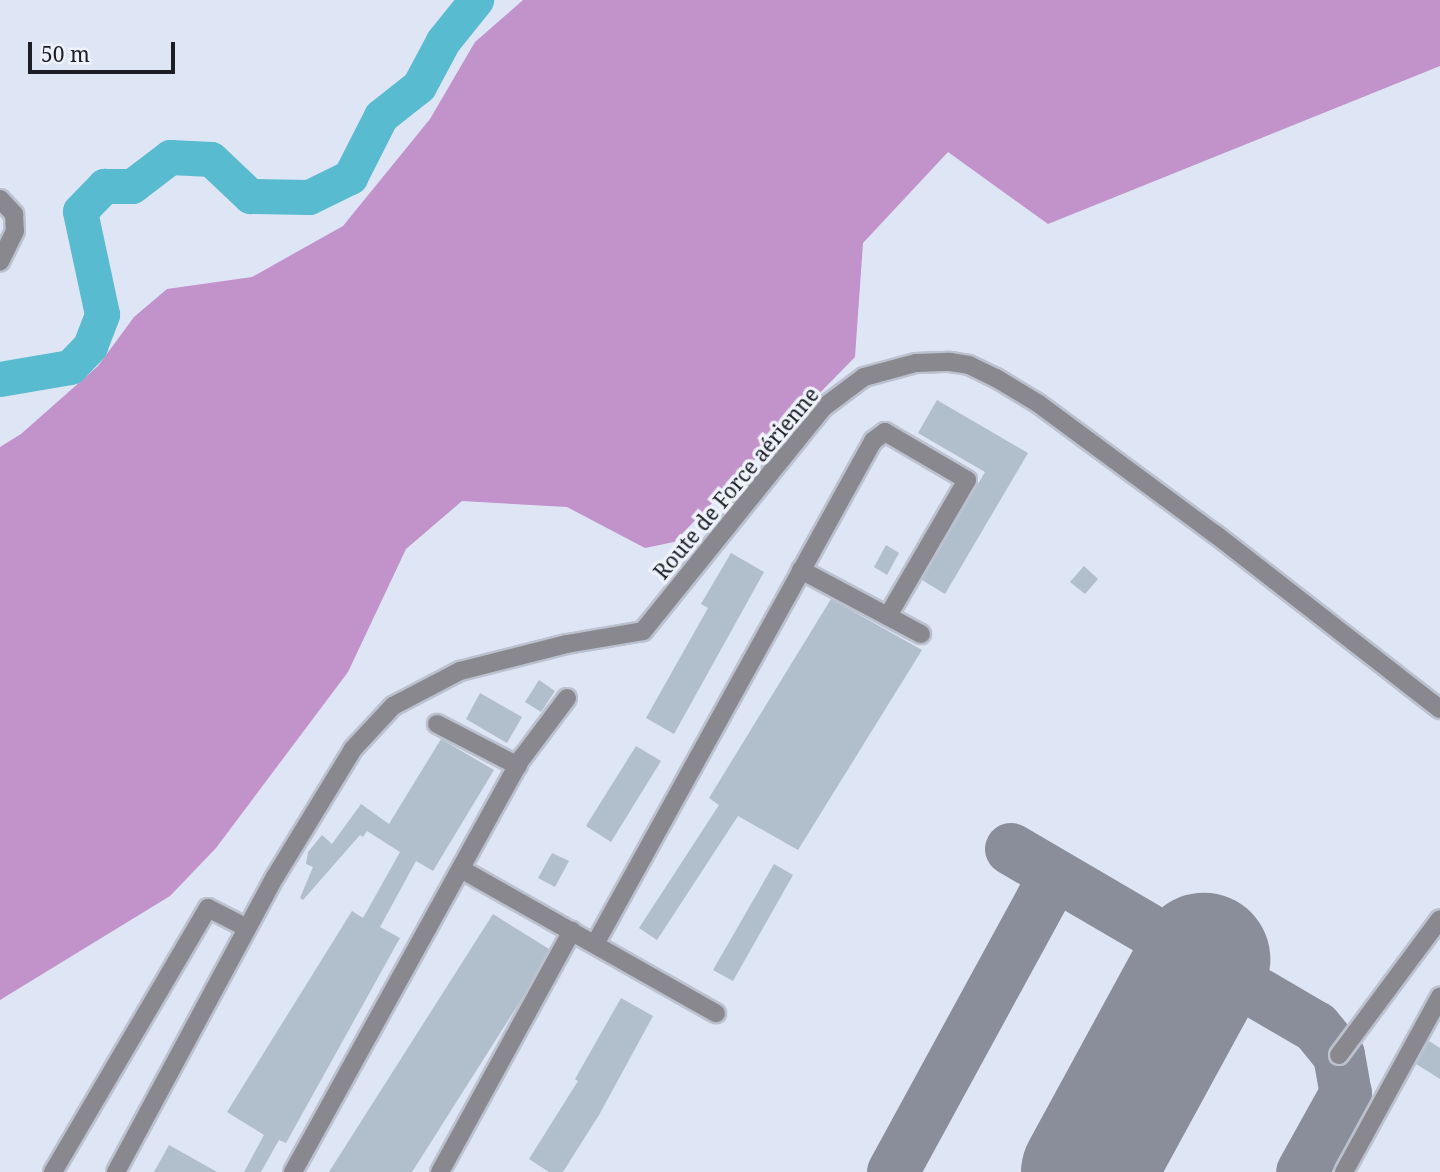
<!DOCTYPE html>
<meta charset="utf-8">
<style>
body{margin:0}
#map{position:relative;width:1440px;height:1172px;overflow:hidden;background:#dee5f5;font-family:"Noto Serif",serif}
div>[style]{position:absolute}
.forest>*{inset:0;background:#c292ca}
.river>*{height:35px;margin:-17.5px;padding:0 17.5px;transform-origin:17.5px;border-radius:17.5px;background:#58bbcf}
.taxiway>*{height:52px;margin:-26px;padding:0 26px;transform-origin:26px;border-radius:26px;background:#898e9a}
.runway>*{height:133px;margin:-66.5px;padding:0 66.5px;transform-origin:66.5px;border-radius:66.5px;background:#898e9a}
.building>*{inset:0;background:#b0bfcb}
.roads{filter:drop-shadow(2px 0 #bbc1cf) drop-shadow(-2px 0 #bbc1cf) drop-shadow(0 2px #bbc1cf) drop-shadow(0 -2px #bbc1cf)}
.minor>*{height:18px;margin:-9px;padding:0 9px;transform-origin:9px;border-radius:9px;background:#8a888f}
span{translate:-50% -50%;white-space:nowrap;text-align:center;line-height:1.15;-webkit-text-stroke:7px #eef2fc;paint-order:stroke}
.street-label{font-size:21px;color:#1c1e24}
.scale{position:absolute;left:28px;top:42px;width:147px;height:32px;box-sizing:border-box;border:4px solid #1c1e24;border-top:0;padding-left:9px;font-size:21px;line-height:24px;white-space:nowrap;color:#1c1e24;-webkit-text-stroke:5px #eef2fc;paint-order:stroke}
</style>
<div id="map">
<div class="forest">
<div style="clip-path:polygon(523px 0,1440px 0,1440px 66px,1048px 224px,948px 152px,863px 243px,855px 357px,674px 542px,645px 548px,567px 507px,462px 501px,406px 549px,348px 672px,216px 848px,170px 896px,0 1000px,0 447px,21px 434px,98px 366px,134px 317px,167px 289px,252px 277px,343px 226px,430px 119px,475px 42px)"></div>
</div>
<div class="river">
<div style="left:0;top:379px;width:71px;rotate:-9.7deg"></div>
<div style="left:70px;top:367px;width:29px;rotate:-46deg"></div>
<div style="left:90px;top:346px;width:34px;rotate:-69deg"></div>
<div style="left:102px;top:314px;width:105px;rotate:-102.1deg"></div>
<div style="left:80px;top:211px;width:35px;rotate:-46deg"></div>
<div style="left:104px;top:186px;width:28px"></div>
<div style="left:132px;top:186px;width:48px;rotate:-37.3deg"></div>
<div style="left:170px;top:157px;width:41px;rotate:2.8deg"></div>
<div style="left:211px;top:159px;width:54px;rotate:43.5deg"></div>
<div style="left:250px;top:196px;width:59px;rotate:1deg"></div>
<div style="left:309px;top:197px;width:46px;rotate:-26deg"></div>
<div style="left:350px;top:177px;width:68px;rotate:-63.1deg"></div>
<div style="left:381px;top:116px;width:48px;rotate:-38.3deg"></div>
<div style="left:419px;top:86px;width:51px;rotate:-61.9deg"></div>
<div style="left:443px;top:41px;width:53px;rotate:-51.2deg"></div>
</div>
<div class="taxiway">
<div style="left:1011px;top:849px;width:353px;rotate:30.3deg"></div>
<div style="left:1316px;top:1027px;width:36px;rotate:51deg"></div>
<div style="left:1339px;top:1055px;width:39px;rotate:80deg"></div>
<div style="left:1346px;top:1093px;width:90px;rotate:119.1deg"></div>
<div style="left:893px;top:1172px;width:338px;rotate:-61.4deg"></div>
</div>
<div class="runway">
<div style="left:1087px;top:1172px;width:243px;rotate:-61.4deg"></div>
</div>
<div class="building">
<div style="clip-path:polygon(937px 400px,1028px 453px,945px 594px,922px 580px,985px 472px,918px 433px)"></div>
<div style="clip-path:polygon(886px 545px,899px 553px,887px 575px,874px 567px)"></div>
<div style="clip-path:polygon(731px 553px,764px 572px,674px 734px,646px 718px,708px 608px,701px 604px)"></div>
<div style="clip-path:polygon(1084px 566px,1098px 579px,1085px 594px,1070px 582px)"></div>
<div style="clip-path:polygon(831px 599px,922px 650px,798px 850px,738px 816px,657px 940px,639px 928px,719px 805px,709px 798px)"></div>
<div style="clip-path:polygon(539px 680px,555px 691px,541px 712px,525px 702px)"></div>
<div style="clip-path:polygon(480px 693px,522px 717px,507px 743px,466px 719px)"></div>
<div style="clip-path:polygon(441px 739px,494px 770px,433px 871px,416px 861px,380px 927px,400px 938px,286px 1143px,279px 1140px,261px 1172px,244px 1172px,264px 1135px,227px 1112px,352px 911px,363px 918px,400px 852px,367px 831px,363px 837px,360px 835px,303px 900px,300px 898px,313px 867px,306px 864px,308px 852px,322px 835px,332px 844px,361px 804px,389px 824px)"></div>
<div style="clip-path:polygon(636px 746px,661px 761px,611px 842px,586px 826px)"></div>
<div style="clip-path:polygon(552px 853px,569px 861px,555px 887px,538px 878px)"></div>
<div style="clip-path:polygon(774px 864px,793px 875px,733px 981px,713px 970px)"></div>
<div style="clip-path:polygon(493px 914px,549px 949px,523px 997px,412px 1172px,329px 1172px)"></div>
<div style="clip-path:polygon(621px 998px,653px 1016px,599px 1115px,563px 1172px,549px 1172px,529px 1159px,578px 1081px,575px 1079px)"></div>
<div style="clip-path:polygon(1429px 1041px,1440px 1048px,1440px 1079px,1416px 1064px)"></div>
<div style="clip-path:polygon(169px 1145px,217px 1172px,154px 1172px)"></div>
</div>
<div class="roads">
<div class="minor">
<div style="left:0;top:199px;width:21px;rotate:47deg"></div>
<div style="left:14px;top:214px;width:17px;rotate:87deg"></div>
<div style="left:15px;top:231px;width:34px;rotate:116deg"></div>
<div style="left:801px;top:570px;width:136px;rotate:28.1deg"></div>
<div style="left:437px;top:724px;width:91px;rotate:27.4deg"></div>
<div style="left:461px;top:869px;width:293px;rotate:29.5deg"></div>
<div style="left:595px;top:944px;width:575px;rotate:-61.07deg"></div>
<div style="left:873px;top:441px;width:15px;rotate:-37deg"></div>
<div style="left:885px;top:432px;width:95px;rotate:30.3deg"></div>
<div style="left:967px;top:480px;width:157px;rotate:120.2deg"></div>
<div style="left:1339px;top:1055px;width:169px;rotate:-53.4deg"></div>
<div style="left:53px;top:1172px;width:306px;rotate:-59.6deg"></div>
<div style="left:208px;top:908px;width:44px;rotate:27.1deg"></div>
<div style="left:116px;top:1172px;width:335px;rotate:-61.7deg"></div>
<div style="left:275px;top:877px;width:150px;rotate:-58.6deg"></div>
<div style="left:353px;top:749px;width:59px;rotate:-47.1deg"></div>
<div style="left:393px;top:706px;width:76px;rotate:-27.6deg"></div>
<div style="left:460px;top:671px;width:110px;rotate:-14.2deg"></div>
<div style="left:567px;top:644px;width:77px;rotate:-9.7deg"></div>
<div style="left:643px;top:631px;width:288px;rotate:-51.1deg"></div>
<div style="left:824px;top:407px;width:50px;rotate:-36.9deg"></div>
<div style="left:864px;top:377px;width:54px;rotate:-15.1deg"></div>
<div style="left:916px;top:363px;width:34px;rotate:-2deg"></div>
<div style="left:950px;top:362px;width:19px;rotate:9deg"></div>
<div style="left:969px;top:365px;width:30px;rotate:26deg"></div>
<div style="left:996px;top:378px;width:50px;rotate:31.2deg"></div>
<div style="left:1039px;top:404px;width:219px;rotate:36.5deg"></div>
<div style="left:1215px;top:534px;width:285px;rotate:37.9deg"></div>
<div style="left:293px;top:1172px;width:473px;rotate:-61.1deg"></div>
<div style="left:522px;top:758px;width:75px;rotate:-53.1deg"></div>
<div style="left:440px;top:1172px;width:275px;rotate:-61.3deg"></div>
<div style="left:1344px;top:1172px;width:200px;rotate:-61.3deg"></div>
</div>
</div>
<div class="street-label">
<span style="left:736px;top:483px;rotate:-50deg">Route de Force aérienne</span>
</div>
<div class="scale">50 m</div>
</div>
